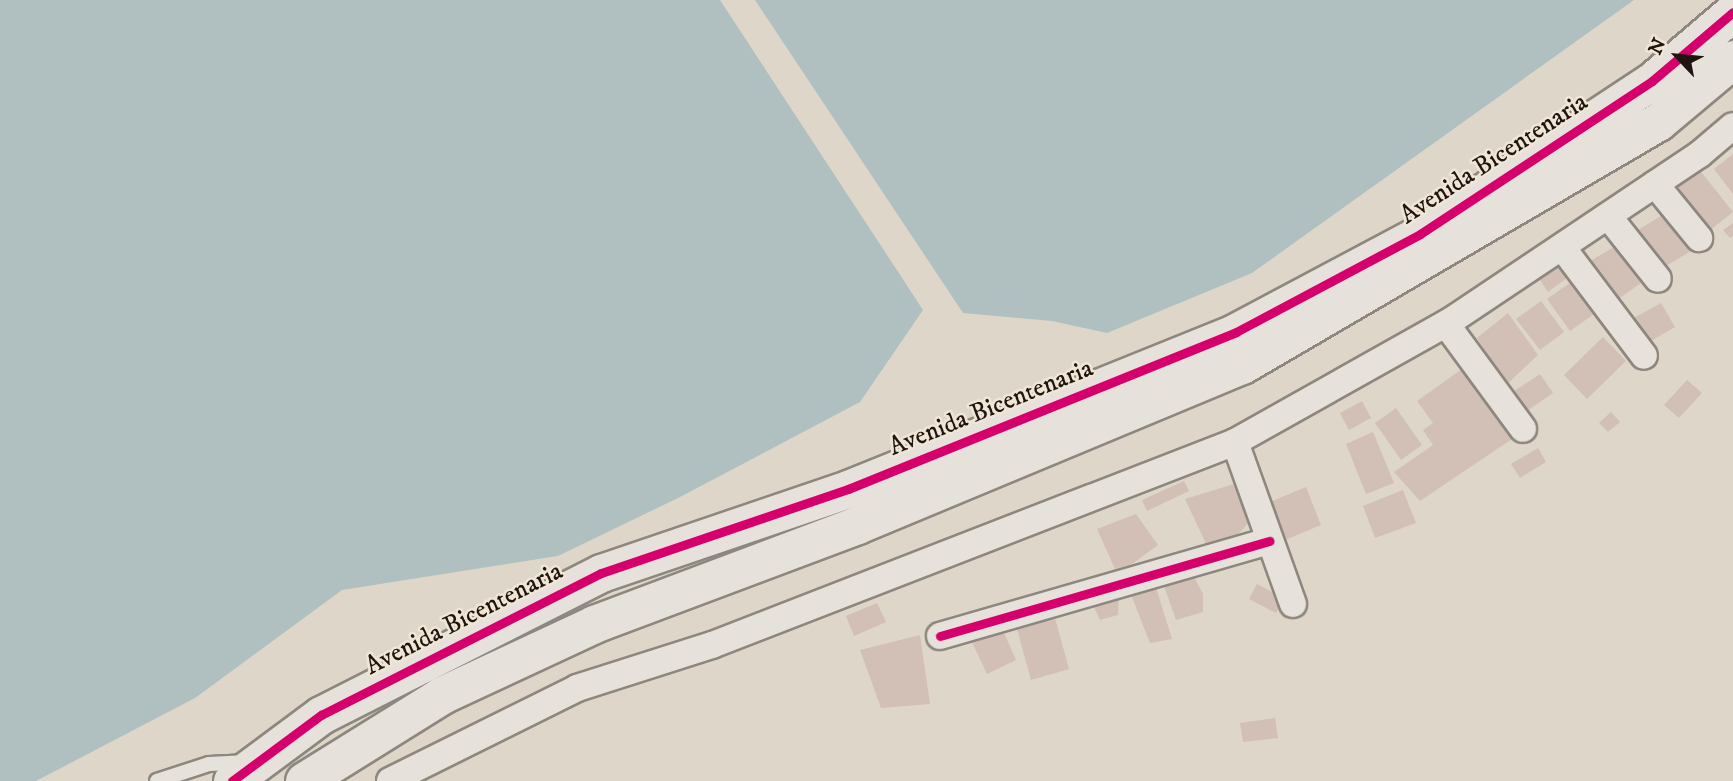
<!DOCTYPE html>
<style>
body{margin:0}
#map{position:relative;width:1733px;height:781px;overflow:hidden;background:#ded6c8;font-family:"IM FELL DW Pica",serif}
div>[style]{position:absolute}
.water>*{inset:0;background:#b0c0c0}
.building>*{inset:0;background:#d2bfb6}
.roads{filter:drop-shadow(2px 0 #8d877f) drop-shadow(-2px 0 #8d877f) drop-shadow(0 2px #8d877f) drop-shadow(0 -2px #8d877f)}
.lane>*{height:14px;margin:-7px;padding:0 7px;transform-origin:7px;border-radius:7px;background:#e6e2db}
.street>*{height:26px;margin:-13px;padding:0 13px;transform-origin:13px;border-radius:13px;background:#e6e2db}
.secondary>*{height:37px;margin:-18.5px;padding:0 18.5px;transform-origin:18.5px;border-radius:18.5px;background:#e6e2db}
.cycleway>*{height:9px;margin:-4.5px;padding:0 4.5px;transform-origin:4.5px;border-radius:4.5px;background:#d6006c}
span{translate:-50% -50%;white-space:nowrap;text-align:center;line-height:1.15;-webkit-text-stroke:5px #f0e6d5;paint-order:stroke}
.street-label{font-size:26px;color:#1f1410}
.north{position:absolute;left:1642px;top:21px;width:70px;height:70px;-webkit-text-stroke:5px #f0e6d5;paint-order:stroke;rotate:296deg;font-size:19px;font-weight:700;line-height:28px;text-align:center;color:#1f1410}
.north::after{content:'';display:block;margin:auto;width:24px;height:32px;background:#1f1410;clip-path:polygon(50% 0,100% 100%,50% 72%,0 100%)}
</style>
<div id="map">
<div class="water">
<div style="clip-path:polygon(0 0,720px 0,923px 310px,860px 402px,680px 497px,558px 556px,342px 590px,195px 698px,36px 781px,0 781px)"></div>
<div style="clip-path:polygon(755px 0,1634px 0,1252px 273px,1107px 333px,1052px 321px,963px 313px)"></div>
</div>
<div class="building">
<div style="clip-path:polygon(1733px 154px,1733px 194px,1714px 169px)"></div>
<div style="clip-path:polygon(1698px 168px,1733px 212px,1704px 235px,1670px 191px)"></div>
<div style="clip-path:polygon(1669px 211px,1693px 250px,1661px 269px,1638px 230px)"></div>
<div style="clip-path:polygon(1733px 223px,1733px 236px,1730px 238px,1723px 230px)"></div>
<div style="clip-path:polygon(1623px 242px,1648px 278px,1617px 300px,1590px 261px)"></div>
<div style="clip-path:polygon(1567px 261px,1575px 272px,1548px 292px,1540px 280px)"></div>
<div style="clip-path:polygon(1571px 282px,1594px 314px,1570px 331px,1547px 299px)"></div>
<div style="clip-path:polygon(1541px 301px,1564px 332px,1540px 350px,1516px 319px)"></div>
<div style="clip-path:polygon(1661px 303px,1675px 327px,1646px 344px,1632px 319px)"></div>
<div style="clip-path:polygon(1508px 313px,1538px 355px,1507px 384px,1477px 338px)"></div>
<div style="clip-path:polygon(1603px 337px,1626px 361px,1587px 399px,1564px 375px)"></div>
<div style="clip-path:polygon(1469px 364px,1518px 435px,1420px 501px,1394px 472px,1433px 445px,1423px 430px,1433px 423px,1417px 401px)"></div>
<div style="clip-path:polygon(1540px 374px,1553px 393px,1527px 411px,1514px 391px)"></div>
<div style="clip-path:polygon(1687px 380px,1702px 393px,1679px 418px,1664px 405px)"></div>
<div style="clip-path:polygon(1362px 401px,1371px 418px,1349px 430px,1340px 413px)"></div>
<div style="clip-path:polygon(1396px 408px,1422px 445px,1401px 460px,1375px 423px)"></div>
<div style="clip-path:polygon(1611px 412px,1620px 422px,1608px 432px,1599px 423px)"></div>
<div style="clip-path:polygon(1373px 432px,1394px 483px,1366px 494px,1346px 444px)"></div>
<div style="clip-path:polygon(1538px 448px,1546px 462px,1520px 478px,1511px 464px)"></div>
<div style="clip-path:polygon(1184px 481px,1189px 491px,1147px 511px,1142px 500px)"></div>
<div style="clip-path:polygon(1234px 484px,1252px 519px,1233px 540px,1208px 548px,1185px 499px)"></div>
<div style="clip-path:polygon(1306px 487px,1321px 525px,1285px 540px,1270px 502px)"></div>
<div style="clip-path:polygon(1403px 490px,1416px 523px,1375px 538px,1363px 506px)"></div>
<div style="clip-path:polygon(1136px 514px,1158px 545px,1132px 564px,1115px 569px,1097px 529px)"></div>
<div style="clip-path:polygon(1193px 575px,1203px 594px,1203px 612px,1176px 620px,1163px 583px)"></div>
<div style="clip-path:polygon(1154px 581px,1172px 639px,1150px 643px,1130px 592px)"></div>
<div style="clip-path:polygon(1257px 584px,1284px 598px,1276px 613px,1249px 599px)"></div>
<div style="clip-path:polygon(1119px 591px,1118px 615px,1100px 620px,1090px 598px)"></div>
<div style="clip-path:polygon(877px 603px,886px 622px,854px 636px,846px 616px)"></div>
<div style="clip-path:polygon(1055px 618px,1069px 669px,1031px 680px,1017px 629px)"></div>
<div style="clip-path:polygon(1001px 626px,1016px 660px,987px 674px,971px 640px)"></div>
<div style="clip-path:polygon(920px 635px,930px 704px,881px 708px,860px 650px)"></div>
<div style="clip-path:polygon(1275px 718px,1278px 738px,1243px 742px,1240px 723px)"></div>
</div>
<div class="roads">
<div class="lane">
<div style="left:157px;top:781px;width:55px;rotate:-18.1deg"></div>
<div style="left:209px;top:764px;width:34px;rotate:-3deg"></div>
</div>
<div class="street">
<div style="left:1655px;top:184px;width:70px;rotate:50.8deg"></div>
<div style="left:1608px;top:216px;width:80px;rotate:51.6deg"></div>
<div style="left:1562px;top:247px;width:136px;rotate:53deg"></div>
<div style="left:1446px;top:324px;width:130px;rotate:53.7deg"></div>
<div style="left:1235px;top:442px;width:172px;rotate:70.3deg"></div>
<div style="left:940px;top:636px;width:343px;rotate:-16.1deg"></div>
<div style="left:390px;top:781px;width:209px;rotate:-26.4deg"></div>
<div style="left:577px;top:688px;width:142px;rotate:-17.7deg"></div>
<div style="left:712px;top:645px;width:561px;rotate:-21.21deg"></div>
<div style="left:1235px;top:442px;width:249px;rotate:-29.3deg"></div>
<div style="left:1452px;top:320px;width:298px;rotate:-33.8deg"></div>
<div style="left:1700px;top:154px;width:43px;rotate:-40.3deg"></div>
</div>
<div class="secondary">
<div style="left:232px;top:781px;width:111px;rotate:-36.6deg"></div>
<div style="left:321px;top:715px;width:314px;rotate:-26.9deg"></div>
<div style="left:601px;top:573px;width:261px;rotate:-18.8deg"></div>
<div style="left:848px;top:489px;width:419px;rotate:-22deg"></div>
<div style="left:1236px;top:332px;width:208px;rotate:-28deg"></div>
<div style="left:1420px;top:234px;width:278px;rotate:-33.4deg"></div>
<div style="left:1652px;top:81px;width:106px;rotate:-40.4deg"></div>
<div style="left:304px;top:781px;width:163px;rotate:-31.9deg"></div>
<div style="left:442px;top:695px;width:168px;rotate:-25deg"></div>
<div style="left:594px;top:624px;width:281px;rotate:-20.6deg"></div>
<div style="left:857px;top:525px;width:417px;rotate:-22.6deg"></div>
<div style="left:1242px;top:365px;width:482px;rotate:-30.3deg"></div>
<div style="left:1658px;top:122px;width:98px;rotate:-40deg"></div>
</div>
</div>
<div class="cycleway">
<div style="left:940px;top:636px;width:343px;rotate:-16.1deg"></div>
<div style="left:232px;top:781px;width:111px;rotate:-36.6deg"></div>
<div style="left:321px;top:715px;width:314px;rotate:-26.9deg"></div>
<div style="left:601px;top:573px;width:261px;rotate:-18.8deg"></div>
<div style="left:848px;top:489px;width:419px;rotate:-22deg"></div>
<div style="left:1236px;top:332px;width:208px;rotate:-28deg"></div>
<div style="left:1420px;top:234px;width:278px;rotate:-33.4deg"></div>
<div style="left:1652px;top:81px;width:106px;rotate:-40.4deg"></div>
</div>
<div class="street-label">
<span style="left:1494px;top:159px;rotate:-33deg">Avenida Bicentenaria</span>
<span style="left:991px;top:408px;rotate:-22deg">Avenida Bicentenaria</span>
<span style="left:464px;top:619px;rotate:-27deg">Avenida Bicentenaria</span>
</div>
<div class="north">N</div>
</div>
